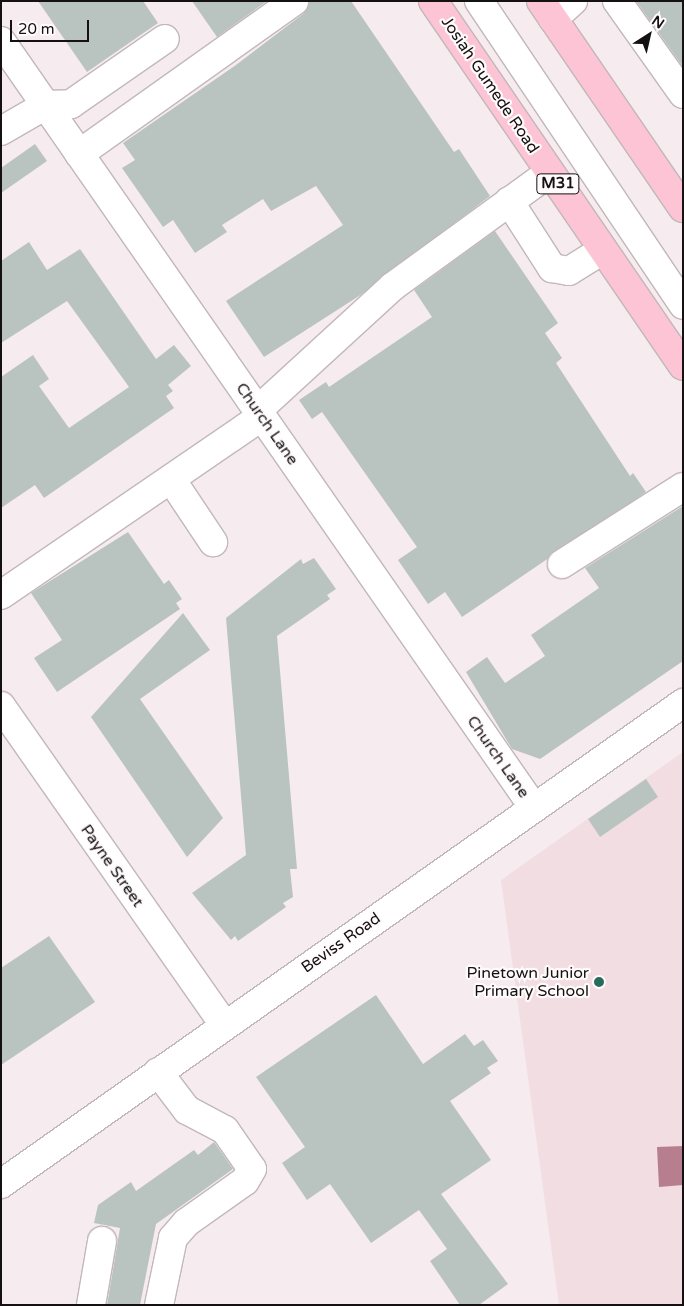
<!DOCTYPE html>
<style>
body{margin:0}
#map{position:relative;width:684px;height:1306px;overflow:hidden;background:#f6ebee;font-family:"Varela Round",sans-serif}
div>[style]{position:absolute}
.built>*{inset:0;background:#f1dde2}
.water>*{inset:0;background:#b77e8f}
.building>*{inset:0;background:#b9c4c1}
.roads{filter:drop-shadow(1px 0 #c2b7ba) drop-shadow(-1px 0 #c2b7ba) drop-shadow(0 1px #c2b7ba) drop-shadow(0 -1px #c2b7ba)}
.minor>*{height:28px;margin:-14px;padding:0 14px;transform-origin:14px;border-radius:14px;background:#fff}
.major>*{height:28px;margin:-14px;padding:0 14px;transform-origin:14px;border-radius:14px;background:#fdc4d6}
.dots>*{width:14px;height:14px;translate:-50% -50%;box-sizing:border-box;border:2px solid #fffbfc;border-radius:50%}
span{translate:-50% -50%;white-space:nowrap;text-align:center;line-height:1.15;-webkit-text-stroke:4.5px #fffbfc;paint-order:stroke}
.shield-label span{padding:1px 4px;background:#fffbfc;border:1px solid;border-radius:4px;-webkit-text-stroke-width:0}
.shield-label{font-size:15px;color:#151112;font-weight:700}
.street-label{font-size:16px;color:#151112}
.poi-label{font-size:16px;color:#151112}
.right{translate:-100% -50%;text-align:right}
.frame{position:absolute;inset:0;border:2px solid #151112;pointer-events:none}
.north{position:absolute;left:624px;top:10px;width:50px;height:50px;-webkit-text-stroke:4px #fffbfc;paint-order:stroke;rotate:35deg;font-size:14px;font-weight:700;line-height:20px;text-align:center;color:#151112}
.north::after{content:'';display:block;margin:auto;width:18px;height:22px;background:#151112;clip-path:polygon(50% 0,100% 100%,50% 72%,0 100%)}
.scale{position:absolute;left:10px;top:20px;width:79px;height:22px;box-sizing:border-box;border:2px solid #151112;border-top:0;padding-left:6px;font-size:15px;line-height:18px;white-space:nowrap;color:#151112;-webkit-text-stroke:4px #fffbfc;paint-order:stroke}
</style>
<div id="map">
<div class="built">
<div style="clip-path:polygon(683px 752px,683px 1305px,559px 1305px,501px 880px)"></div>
</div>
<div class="water">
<div style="clip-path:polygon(683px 1146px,683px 1185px,659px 1187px,657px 1147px)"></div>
</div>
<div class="building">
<div style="clip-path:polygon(38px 1px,143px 1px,158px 23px,87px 72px)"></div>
<div style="clip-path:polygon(192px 1px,267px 1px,217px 37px)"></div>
<div style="clip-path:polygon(309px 1px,351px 1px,454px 152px,459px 149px,490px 196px,359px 296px,264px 357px,226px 301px,343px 225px,316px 186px,271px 211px,263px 199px,222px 225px,227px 232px,195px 253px,173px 220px,163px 227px,122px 168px,135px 160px,123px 143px,236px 65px,303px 14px)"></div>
<div style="clip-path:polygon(636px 1px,683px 1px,683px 67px)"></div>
<div style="clip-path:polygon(35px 144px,47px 161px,1px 193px,1px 168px)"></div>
<div style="clip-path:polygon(495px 231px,558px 323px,545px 333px,562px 358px,556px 363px,630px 476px,633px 473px,646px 492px,462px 617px,445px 592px,428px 604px,398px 560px,417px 547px,322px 412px,312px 419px,299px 400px,326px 382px,329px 387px,432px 317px,414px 290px)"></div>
<div style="clip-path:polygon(29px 242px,47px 270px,80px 249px,156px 359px,174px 345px,191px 366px,168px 385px,173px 391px,166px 396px,174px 408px,44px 498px,35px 485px,1px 508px,1px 377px,33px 355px,49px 379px,39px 386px,69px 428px,129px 387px,67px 301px,1px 343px,1px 261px)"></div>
<div style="clip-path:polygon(683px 506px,683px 661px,540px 759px,512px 749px,466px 672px,487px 657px,505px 683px,545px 656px,531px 635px,599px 588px,585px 568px)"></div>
<div style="clip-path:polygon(128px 532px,164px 584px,169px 580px,182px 599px,176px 603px,180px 609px,57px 692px,34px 658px,62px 640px,31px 593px)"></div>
<div style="clip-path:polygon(314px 558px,336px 589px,327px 595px,330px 599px,277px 636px,297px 869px,290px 869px,293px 897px,283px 903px,286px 907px,238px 941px,235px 936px,231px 940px,192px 893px,246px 855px,226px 618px,301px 559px,303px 564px)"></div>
<div style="clip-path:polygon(183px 613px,210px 650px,140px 699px,223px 818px,187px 857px,91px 717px)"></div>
<div style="clip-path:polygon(646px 779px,658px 797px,600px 837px,588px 819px)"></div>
<div style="clip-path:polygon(49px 936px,95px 1002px,1px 1065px,1px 968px)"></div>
<div style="clip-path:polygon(376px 995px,423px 1064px,465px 1034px,474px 1046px,483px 1040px,498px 1061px,487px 1068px,491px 1073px,450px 1101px,491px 1160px,441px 1194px,508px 1284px,479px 1305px,460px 1305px,430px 1261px,447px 1249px,419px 1210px,371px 1243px,330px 1184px,307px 1200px,282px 1163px,305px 1147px,256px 1077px)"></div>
<div style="clip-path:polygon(214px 1142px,233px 1169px,156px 1224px,140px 1305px,107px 1305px,120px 1228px,94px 1223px,98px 1205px,131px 1182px,136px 1191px,194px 1150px,198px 1155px)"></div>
</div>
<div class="roads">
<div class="minor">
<div style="left:479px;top:1px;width:366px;rotate:56.1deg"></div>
<div style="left:617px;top:1px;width:114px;rotate:54.6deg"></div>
<div style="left:553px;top:19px;width:27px;rotate:-42deg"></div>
<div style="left:1px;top:41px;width:934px;rotate:55.2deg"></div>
<div style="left:1px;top:131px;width:52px;rotate:-30deg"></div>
<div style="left:46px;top:105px;width:25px;rotate:-2deg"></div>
<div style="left:71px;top:104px;width:114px;rotate:-34.7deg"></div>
<div style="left:79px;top:154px;width:264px;rotate:-35.4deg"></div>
<div style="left:509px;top:201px;width:80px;rotate:57.3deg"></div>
<div style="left:552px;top:268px;width:17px;rotate:10deg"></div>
<div style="left:569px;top:271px;width:40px;rotate:-32deg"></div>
<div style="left:258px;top:410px;width:182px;rotate:-42.5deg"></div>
<div style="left:392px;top:287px;width:195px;rotate:-36deg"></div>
<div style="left:171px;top:479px;width:76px;rotate:56.3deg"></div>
<div style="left:562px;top:564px;width:143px;rotate:-32.5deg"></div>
<div style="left:1px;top:595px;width:316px;rotate:-34.4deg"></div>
<div style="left:1px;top:706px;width:389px;rotate:55deg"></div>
<div style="left:158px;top:1072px;width:48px;rotate:52.7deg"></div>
<div style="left:187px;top:1110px;width:43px;rotate:27.8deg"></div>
<div style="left:225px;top:1130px;width:47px;rotate:55.3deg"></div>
<div style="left:252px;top:1169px;width:14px;rotate:120deg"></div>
<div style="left:245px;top:1181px;width:72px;rotate:144.6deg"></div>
<div style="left:186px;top:1223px;width:20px;rotate:131deg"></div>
<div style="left:173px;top:1238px;width:68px;rotate:101.8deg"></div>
<div style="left:1px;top:1184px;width:835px;rotate:-35.19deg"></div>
<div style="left:91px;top:1305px;width:65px;rotate:-80.2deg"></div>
</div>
<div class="major">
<div style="left:433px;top:1px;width:442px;rotate:55.6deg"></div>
<div style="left:541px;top:1px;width:251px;rotate:55.6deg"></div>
</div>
</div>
<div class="dots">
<div style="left:599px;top:982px;background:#286b5c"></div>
</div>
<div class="shield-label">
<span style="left:558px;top:184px">M31</span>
</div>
<div class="street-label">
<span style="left:490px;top:85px;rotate:56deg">Josiah Gumede Road</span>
<span style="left:267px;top:424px;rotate:55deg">Church Lane</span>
<span style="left:498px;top:757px;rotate:55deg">Church Lane</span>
<span style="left:112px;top:866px;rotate:55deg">Payne Street</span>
<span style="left:341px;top:943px;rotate:-35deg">Beviss Road</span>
</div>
<div class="poi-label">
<span class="right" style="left:589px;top:982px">Pinetown Junior<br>Primary School</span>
</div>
<div class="frame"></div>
<div class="north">N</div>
<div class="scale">20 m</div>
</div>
